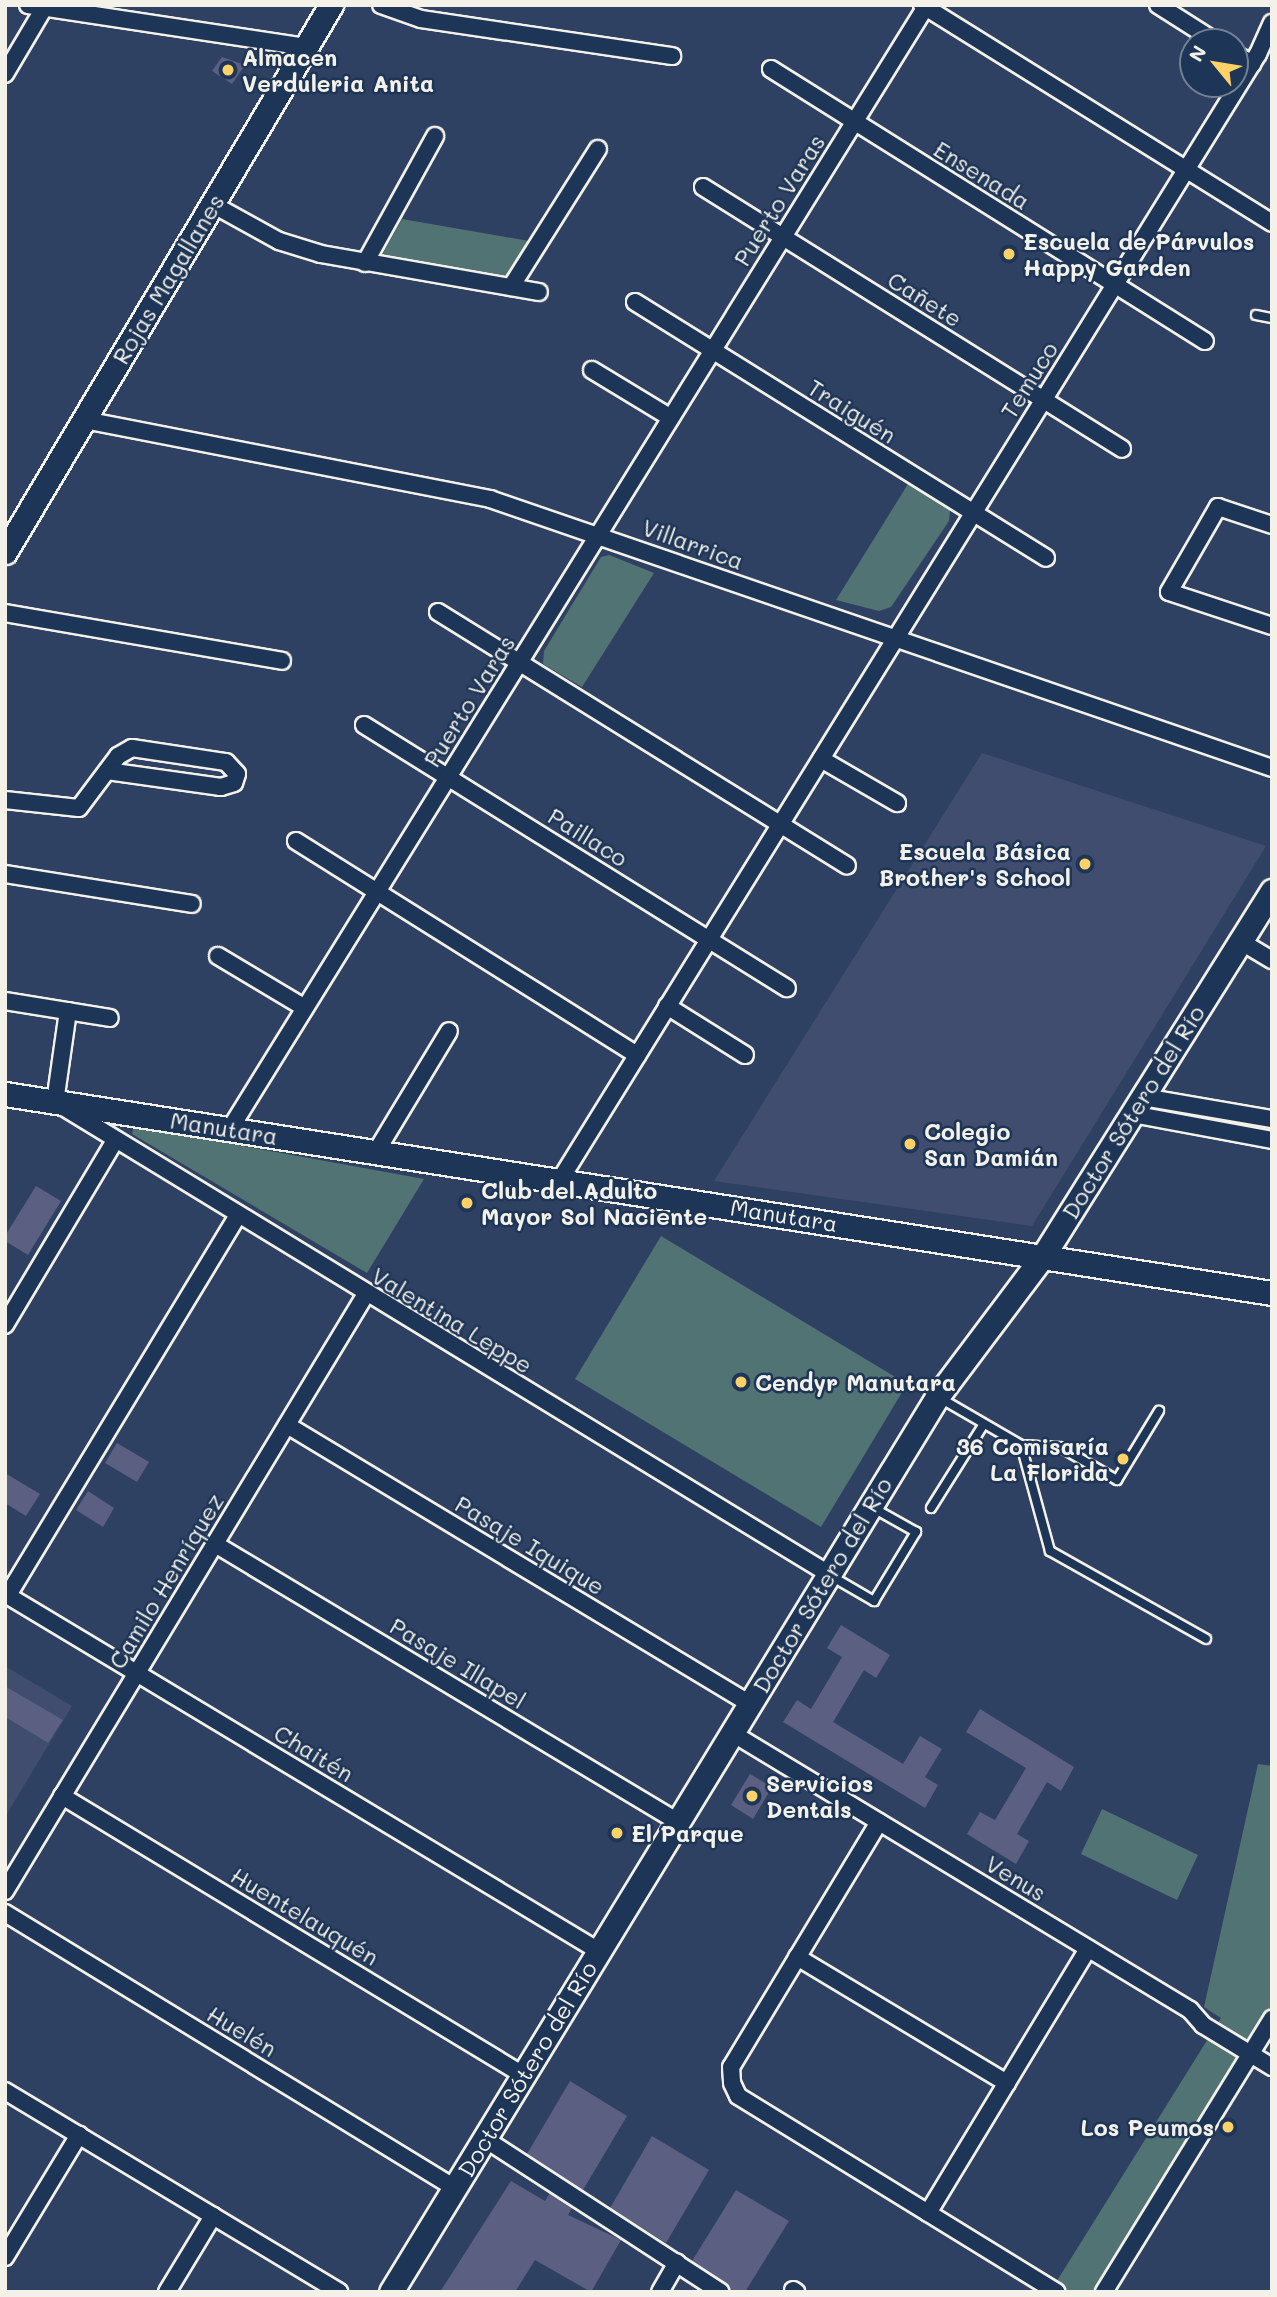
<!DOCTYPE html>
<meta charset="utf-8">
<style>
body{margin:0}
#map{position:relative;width:1277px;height:2297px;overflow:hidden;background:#2f4163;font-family:Mali,sans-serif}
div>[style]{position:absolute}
.built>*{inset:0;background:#404d6e}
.green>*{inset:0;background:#527373}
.building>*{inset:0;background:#5b5f82}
.roads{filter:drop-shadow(2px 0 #f4f1e8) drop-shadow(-2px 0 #f4f1e8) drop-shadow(0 2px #f4f1e8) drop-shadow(0 -2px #f4f1e8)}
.service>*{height:8px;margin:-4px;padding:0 4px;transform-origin:4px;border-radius:4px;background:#1d3557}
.minor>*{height:16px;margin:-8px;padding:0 8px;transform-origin:8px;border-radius:8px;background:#1d3557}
.secondary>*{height:23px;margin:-11.5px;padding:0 11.5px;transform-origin:11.5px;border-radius:11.5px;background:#1d3557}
.dots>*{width:19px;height:19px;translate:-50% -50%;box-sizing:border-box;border:4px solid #1d3557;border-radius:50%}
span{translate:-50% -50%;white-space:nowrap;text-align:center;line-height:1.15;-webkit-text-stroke:5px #1d3557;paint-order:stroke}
.poi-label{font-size:23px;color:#f4f1e8;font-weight:700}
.left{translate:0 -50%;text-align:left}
.right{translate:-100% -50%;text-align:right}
.street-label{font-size:23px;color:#f4f1e8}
.frame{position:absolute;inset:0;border:7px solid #f4f1e8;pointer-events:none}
.north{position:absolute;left:1179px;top:28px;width:70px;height:70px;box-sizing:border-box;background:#1d3557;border:2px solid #738091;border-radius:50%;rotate:300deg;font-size:19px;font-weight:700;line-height:28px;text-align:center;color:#f4f1e8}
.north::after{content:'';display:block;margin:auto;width:24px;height:32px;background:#ffd166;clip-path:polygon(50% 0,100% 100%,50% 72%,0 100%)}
</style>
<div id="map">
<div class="built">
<div style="clip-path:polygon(982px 753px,1266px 846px,1032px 1226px,714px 1181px)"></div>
<div style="clip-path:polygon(5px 1666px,72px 1706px,5px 1817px,5px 1717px,48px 1743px,62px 1720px,5px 1686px)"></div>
</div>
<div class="green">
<div style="clip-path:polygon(402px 219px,529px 241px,510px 277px,382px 255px)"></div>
<div style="clip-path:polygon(908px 484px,950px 510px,949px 521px,891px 607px,879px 611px,836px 600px)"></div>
<div style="clip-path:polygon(609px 555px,654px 573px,582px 687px,543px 664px,544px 651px,601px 557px)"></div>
<div style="clip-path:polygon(134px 1126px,424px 1179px,367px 1273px,132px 1134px)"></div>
<div style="clip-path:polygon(661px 1236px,907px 1384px,821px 1527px,575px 1379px)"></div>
<div style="clip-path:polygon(1258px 1764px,1272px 1766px,1272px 2011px,1098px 2292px,1050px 2292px,1221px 2018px,1204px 2007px)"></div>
<div style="clip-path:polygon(1102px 1809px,1198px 1855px,1177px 1900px,1081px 1854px)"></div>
</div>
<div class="building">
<div style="clip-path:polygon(222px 57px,245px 65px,232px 84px,212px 71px)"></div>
<div style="clip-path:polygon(36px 1186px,61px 1201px,28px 1255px,5px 1241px,5px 1236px)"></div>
<div style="clip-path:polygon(117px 1443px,149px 1462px,137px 1482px,105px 1463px)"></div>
<div style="clip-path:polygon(5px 1473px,40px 1494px,26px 1516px,5px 1503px)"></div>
<div style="clip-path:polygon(88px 1491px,114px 1508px,103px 1527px,76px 1510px)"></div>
<div style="clip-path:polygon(841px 1625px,890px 1655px,876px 1678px,864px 1670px,833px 1722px,903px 1764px,920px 1736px,942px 1749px,925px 1777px,938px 1785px,925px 1808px,783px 1722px,797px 1700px,811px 1709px,842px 1657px,827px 1648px)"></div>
<div style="clip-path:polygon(5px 1686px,63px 1720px,48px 1743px,5px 1717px)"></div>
<div style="clip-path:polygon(980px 1709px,1074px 1767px,1061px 1791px,1047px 1782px,1017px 1834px,1029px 1841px,1016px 1864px,967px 1834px,980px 1812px,995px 1820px,1026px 1768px,966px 1732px)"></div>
<div style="clip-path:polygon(750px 1774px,772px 1787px,753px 1819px,731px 1805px)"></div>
<div style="clip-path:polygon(570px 2081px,627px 2116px,583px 2190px,527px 2154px)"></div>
<div style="clip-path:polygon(652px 2136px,709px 2170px,666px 2243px,610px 2208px)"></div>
<div style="clip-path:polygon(511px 2181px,545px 2201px,550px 2193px,572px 2208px,568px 2215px,621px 2240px,591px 2292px,535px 2260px,515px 2292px,440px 2292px)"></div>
<div style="clip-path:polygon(736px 2190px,789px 2221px,745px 2292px,735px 2292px,692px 2261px)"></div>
</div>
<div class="roads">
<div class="service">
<div style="left:1256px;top:315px;width:16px;rotate:11deg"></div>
<div style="left:940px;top:1398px;width:94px;rotate:30.1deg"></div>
<div style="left:1021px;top:1445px;width:110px;rotate:74.7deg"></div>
<div style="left:1050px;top:1551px;width:179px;rotate:29.4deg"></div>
<div style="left:1021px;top:1445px;width:39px;rotate:3deg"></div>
<div style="left:1060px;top:1447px;width:66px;rotate:30.1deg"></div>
<div style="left:1117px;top:1480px;width:81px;rotate:-58.7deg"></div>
<div style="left:931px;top:1508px;width:99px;rotate:-57.8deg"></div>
<div style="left:831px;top:1576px;width:50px;rotate:30.2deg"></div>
<div style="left:874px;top:1601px;width:81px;rotate:-58.7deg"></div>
<div style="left:916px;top:1532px;width:49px;rotate:-150.8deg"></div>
</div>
<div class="minor">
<div style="left:28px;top:5px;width:281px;rotate:8.6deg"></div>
<div style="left:381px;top:5px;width:42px;rotate:19.3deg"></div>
<div style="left:421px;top:19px;width:254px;rotate:8.4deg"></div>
<div style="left:922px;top:5px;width:412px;rotate:31.9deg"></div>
<div style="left:1158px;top:5px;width:69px;rotate:32.5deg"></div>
<div style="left:1235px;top:54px;width:20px;rotate:30deg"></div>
<div style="left:771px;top:69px;width:512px;rotate:32.08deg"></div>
<div style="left:5px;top:74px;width:77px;rotate:-59.4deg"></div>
<div style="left:703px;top:187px;width:494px;rotate:32deg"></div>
<div style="left:212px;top:204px;width:77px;rotate:28.9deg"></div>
<div style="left:279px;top:241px;width:44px;rotate:17.2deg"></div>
<div style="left:321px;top:254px;width:221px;rotate:9.9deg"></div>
<div style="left:365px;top:263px;width:145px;rotate:-61.1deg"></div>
<div style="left:511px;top:287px;width:163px;rotate:-57.8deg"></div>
<div style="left:635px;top:302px;width:484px;rotate:31.9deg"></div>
<div style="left:592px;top:370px;width:92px;rotate:31.3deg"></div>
<div style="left:84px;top:420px;width:414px;rotate:11deg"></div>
<div style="left:490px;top:499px;width:827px;rotate:18.98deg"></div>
<div style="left:1272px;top:525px;width:57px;rotate:-161.6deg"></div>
<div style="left:1218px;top:507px;width:98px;rotate:120deg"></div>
<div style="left:1169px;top:592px;width:108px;rotate:18.3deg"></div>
<div style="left:438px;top:612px;width:481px;rotate:31.8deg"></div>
<div style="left:5px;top:613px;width:281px;rotate:9.8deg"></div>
<div style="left:364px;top:725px;width:498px;rotate:31.9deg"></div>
<div style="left:821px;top:759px;width:88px;rotate:30.1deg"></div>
<div style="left:5px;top:800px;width:74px;rotate:6.2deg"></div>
<div style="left:79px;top:808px;width:65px;rotate:-53.1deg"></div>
<div style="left:118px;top:756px;width:16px;rotate:-30deg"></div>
<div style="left:132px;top:748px;width:95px;rotate:8.5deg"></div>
<div style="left:226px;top:762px;width:16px;rotate:47deg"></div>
<div style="left:237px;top:774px;width:9px;rotate:108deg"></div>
<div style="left:234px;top:783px;width:14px;rotate:163deg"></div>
<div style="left:221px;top:787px;width:115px;rotate:-172deg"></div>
<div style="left:296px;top:841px;width:403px;rotate:32.1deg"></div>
<div style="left:5px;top:874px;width:189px;rotate:9.1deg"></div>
<div style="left:1240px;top:941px;width:37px;rotate:31deg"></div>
<div style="left:218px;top:956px;width:101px;rotate:30.9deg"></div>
<div style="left:5px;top:1001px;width:106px;rotate:9.2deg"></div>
<div style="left:667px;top:1006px;width:92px;rotate:32.1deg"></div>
<div style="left:68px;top:1011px;width:92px;rotate:98.1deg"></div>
<div style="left:55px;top:1102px;width:907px;rotate:31.38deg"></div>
<div style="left:1143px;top:1097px;width:131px;rotate:9.7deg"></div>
<div style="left:1132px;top:1114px;width:142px;rotate:10.5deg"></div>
<div style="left:230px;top:1129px;width:1323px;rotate:-58.2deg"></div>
<div style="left:376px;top:1152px;width:141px;rotate:-58.9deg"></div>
<div style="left:560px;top:1180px;width:1325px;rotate:-58.21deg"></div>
<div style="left:1258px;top:54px;width:34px;rotate:-66deg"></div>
<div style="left:5px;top:1325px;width:213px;rotate:-59.2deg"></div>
<div style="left:287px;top:1425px;width:541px;rotate:31.07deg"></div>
<div style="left:215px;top:1544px;width:540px;rotate:30.98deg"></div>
<div style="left:5px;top:1594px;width:693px;rotate:31.01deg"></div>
<div style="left:8px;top:1595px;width:442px;rotate:-58.8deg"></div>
<div style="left:732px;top:1733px;width:535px;rotate:31.17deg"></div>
<div style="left:1190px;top:2010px;width:20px;rotate:49deg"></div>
<div style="left:1203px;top:2025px;width:81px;rotate:31.3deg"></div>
<div style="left:62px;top:1796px;width:539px;rotate:31.18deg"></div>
<div style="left:879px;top:1822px;width:286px;rotate:121.1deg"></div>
<div style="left:731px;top:2067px;width:16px;rotate:86deg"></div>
<div style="left:732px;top:2083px;width:14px;rotate:65deg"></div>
<div style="left:738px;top:2096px;width:374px;rotate:31.6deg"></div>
<div style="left:5px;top:1891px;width:698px;rotate:-58.84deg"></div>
<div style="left:5px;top:1913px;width:527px;rotate:31.43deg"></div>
<div style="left:797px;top:1957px;width:245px;rotate:31deg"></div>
<div style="left:5px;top:2091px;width:390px;rotate:31deg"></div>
<div style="left:485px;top:2139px;width:281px;rotate:33deg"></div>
<div style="left:928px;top:2213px;width:309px;rotate:-58.8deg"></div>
<div style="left:5px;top:2257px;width:143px;rotate:-58.8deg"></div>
<div style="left:793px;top:2290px;width:4px;rotate:34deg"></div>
<div style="left:167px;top:2292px;width:89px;rotate:-58.8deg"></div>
<div style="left:660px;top:2292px;width:34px;rotate:-60deg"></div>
<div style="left:1104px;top:2292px;width:321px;rotate:-58.4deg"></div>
</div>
<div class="secondary">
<div style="left:5px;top:552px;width:637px;rotate:-59.21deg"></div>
<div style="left:5px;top:1094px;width:1283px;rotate:8.93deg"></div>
<div style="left:391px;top:2292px;width:1048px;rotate:-58.61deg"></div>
<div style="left:937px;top:1397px;width:176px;rotate:-53.1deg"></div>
<div style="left:1043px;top:1256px;width:431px;rotate:-57.9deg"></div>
</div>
</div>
<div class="dots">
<div style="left:228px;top:70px;background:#ffd166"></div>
<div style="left:1009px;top:254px;background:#ffd166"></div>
<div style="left:1085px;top:864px;background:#ffd166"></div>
<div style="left:910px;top:1144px;background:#ffd166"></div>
<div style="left:467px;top:1203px;background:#ffd166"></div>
<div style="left:741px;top:1382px;background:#ffd166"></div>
<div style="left:1123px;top:1459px;background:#ffd166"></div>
<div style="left:752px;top:1796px;background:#ffd166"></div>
<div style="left:617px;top:1833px;background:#ffd166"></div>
<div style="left:1228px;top:2127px;background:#ffd166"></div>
</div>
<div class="poi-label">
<span class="left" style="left:242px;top:70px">Almacen<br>Verduleria Anita</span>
<span class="left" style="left:1023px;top:254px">Escuela de Párvulos<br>Happy Garden</span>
<span class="right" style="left:1071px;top:864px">Escuela Básica<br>Brother's School</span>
<span class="left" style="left:924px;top:1144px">Colegio<br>San Damián</span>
<span class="left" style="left:481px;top:1203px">Club del Adulto<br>Mayor Sol Naciente</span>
<span class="left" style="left:755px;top:1382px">Cendyr Manutara</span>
<span class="right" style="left:1109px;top:1459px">36 Comisaría<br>La Florida</span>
<span class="left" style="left:766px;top:1796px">Servicios<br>Dentals</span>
<span class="left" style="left:631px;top:1833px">El Parque</span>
<span class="right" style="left:1214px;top:2127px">Los Peumos</span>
</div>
<div class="street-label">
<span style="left:982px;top:175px;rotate:32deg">Ensenada</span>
<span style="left:779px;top:200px;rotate:-58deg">Puerto Varas</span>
<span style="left:168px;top:279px;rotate:-59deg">Rojas Magallanes</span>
<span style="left:925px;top:299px;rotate:32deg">Cañete</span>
<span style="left:1029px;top:380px;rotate:-58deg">Temuco</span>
<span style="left:852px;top:411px;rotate:32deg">Traiguén</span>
<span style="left:693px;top:544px;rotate:20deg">Villarrica</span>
<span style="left:469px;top:701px;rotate:-58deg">Puerto Varas</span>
<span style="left:588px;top:837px;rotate:32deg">Paillaco</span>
<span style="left:1133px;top:1112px;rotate:-58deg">Doctor Sótero del Río</span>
<span style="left:224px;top:1128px;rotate:9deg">Manutara</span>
<span style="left:784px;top:1215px;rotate:9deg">Manutara</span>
<span style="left:452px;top:1320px;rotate:31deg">Valentina Leppe</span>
<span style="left:530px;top:1545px;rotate:31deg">Pasaje Iquique</span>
<span style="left:166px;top:1581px;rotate:-59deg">Camilo Henríquez</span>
<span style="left:822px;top:1585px;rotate:-59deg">Doctor Sótero del Río</span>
<span style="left:458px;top:1663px;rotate:31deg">Pasaje Illapel</span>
<span style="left:314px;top:1753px;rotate:31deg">Chaitén</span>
<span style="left:1016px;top:1878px;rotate:31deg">Venus</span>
<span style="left:305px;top:1916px;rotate:31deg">Huentelauquén</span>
<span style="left:242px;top:2031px;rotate:31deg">Huelén</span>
<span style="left:527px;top:2069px;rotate:-59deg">Doctor Sótero del Río</span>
</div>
<div class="frame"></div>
<div class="north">N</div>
</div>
